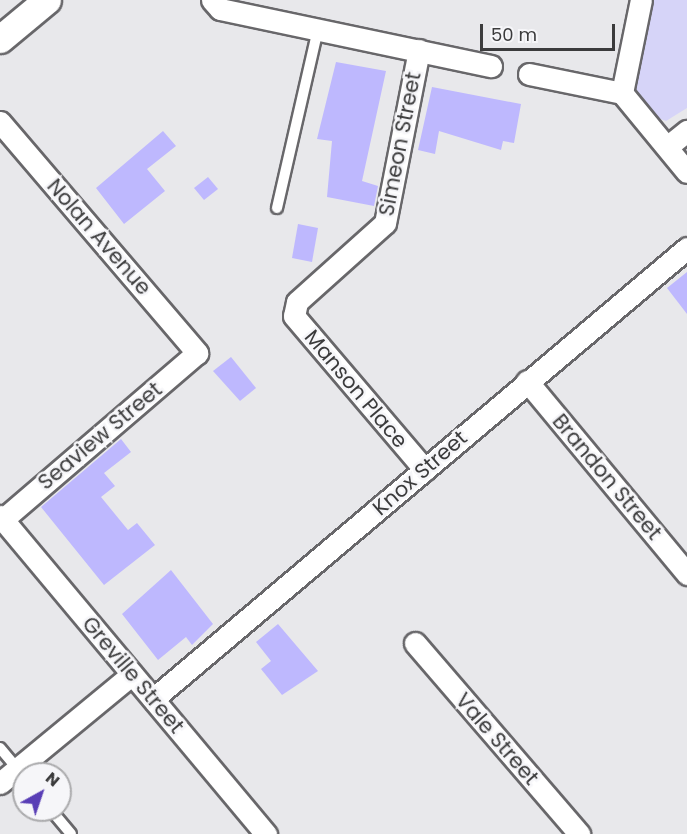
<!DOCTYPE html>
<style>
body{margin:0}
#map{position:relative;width:687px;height:834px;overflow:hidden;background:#e8e8eb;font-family:Poppins,sans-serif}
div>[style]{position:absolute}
.green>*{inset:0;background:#d6d4f8}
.building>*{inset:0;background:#beb8fe}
.roads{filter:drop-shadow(2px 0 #68676a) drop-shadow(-2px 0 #68676a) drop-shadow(0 2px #68676a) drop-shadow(0 -2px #68676a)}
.service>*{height:10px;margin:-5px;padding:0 5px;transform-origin:5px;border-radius:5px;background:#fff}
.minor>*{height:21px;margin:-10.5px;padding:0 10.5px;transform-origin:10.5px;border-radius:10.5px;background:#fff}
.tertiary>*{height:27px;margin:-13.5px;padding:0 13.5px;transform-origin:13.5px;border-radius:13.5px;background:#fff}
span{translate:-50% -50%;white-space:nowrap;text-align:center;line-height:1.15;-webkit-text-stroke:5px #f6f6f9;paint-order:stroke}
.street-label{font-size:21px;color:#3b3b3c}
.north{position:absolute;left:12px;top:762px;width:60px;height:60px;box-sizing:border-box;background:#f6f6f9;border:2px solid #ababad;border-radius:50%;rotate:40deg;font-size:16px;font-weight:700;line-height:24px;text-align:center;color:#3b3b3c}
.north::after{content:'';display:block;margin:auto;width:21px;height:27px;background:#593eb6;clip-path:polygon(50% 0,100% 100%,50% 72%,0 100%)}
.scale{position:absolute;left:480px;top:24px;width:135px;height:27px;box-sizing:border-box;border:3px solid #3b3b3c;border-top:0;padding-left:8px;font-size:18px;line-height:21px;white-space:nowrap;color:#3b3b3c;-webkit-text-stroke:4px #f6f6f9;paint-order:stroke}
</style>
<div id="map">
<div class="green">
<div style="clip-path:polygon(648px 0,687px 0,687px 108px,666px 121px,653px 116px,633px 89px)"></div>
</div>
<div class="building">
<div style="clip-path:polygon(336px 62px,386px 71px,362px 181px,378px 186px,374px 206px,327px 197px,332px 141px,317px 139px)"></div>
<div style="clip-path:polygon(432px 87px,521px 104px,514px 143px,503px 141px,501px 150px,439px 131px,435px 154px,418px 150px)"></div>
<div style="clip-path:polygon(163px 131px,176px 146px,147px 169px,165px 191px,124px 224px,96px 188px)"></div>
<div style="clip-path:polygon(208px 177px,218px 189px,204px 200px,194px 188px)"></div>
<div style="clip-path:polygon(298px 224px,318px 228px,312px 262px,292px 258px)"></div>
<div style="clip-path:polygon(687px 272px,687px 314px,667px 288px)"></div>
<div style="clip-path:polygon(231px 357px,256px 388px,240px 401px,213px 371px)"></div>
<div style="clip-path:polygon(121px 439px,131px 452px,104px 473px,115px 486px,101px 497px,128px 530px,137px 523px,155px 545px,104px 585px,41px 507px)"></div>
<div style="clip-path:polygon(171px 570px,213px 624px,192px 645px,186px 637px,158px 660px,122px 614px)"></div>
<div style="clip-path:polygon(278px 624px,318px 671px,282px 695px,261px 669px,271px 661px,256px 642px)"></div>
</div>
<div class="roads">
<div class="service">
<div style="left:277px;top:208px;width:184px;rotate:-77.1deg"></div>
<div style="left:0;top:748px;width:38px;rotate:50deg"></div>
<div style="left:51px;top:810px;width:31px;rotate:50deg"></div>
</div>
<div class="minor">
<div style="left:212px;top:0;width:12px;rotate:48deg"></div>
<div style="left:220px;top:9px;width:277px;rotate:11.9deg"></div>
<div style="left:419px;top:50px;width:176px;rotate:101.1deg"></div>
<div style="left:385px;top:223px;width:118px;rotate:138.1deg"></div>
<div style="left:297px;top:302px;width:14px;rotate:102deg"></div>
<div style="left:294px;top:316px;width:202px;rotate:49.6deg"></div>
<div style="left:529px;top:74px;width:95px;rotate:11.5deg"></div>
<div style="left:622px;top:93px;width:102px;rotate:50.6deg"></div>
<div style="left:622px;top:93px;width:95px;rotate:-78.5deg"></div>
<div style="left:0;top:122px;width:304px;rotate:49.5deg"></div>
<div style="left:197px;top:353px;width:255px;rotate:139.4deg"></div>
<div style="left:667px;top:147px;width:26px;rotate:-39deg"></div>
<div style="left:527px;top:381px;width:251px;rotate:50.3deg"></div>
<div style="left:0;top:516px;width:415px;rotate:50.1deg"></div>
<div style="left:415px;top:643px;width:252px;rotate:49.3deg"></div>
<div style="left:153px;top:699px;width:699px;rotate:-40.18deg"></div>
<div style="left:0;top:783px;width:171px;rotate:-39.5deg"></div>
</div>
<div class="tertiary">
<div style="left:0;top:39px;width:61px;rotate:-39.7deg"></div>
</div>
</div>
<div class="street-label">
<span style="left:400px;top:144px;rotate:-79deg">Simeon Street</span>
<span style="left:99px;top:237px;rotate:49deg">Nolan Avenue</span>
<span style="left:356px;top:389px;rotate:50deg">Manson Place</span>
<span style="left:100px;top:436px;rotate:-40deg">Seaview Street</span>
<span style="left:420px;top:473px;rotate:-41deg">Knox Street</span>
<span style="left:607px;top:477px;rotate:50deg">Brandon Street</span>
<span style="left:133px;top:675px;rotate:50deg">Greville Street</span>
<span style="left:497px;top:739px;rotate:49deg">Vale Street</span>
</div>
<div class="north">N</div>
<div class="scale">50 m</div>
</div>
